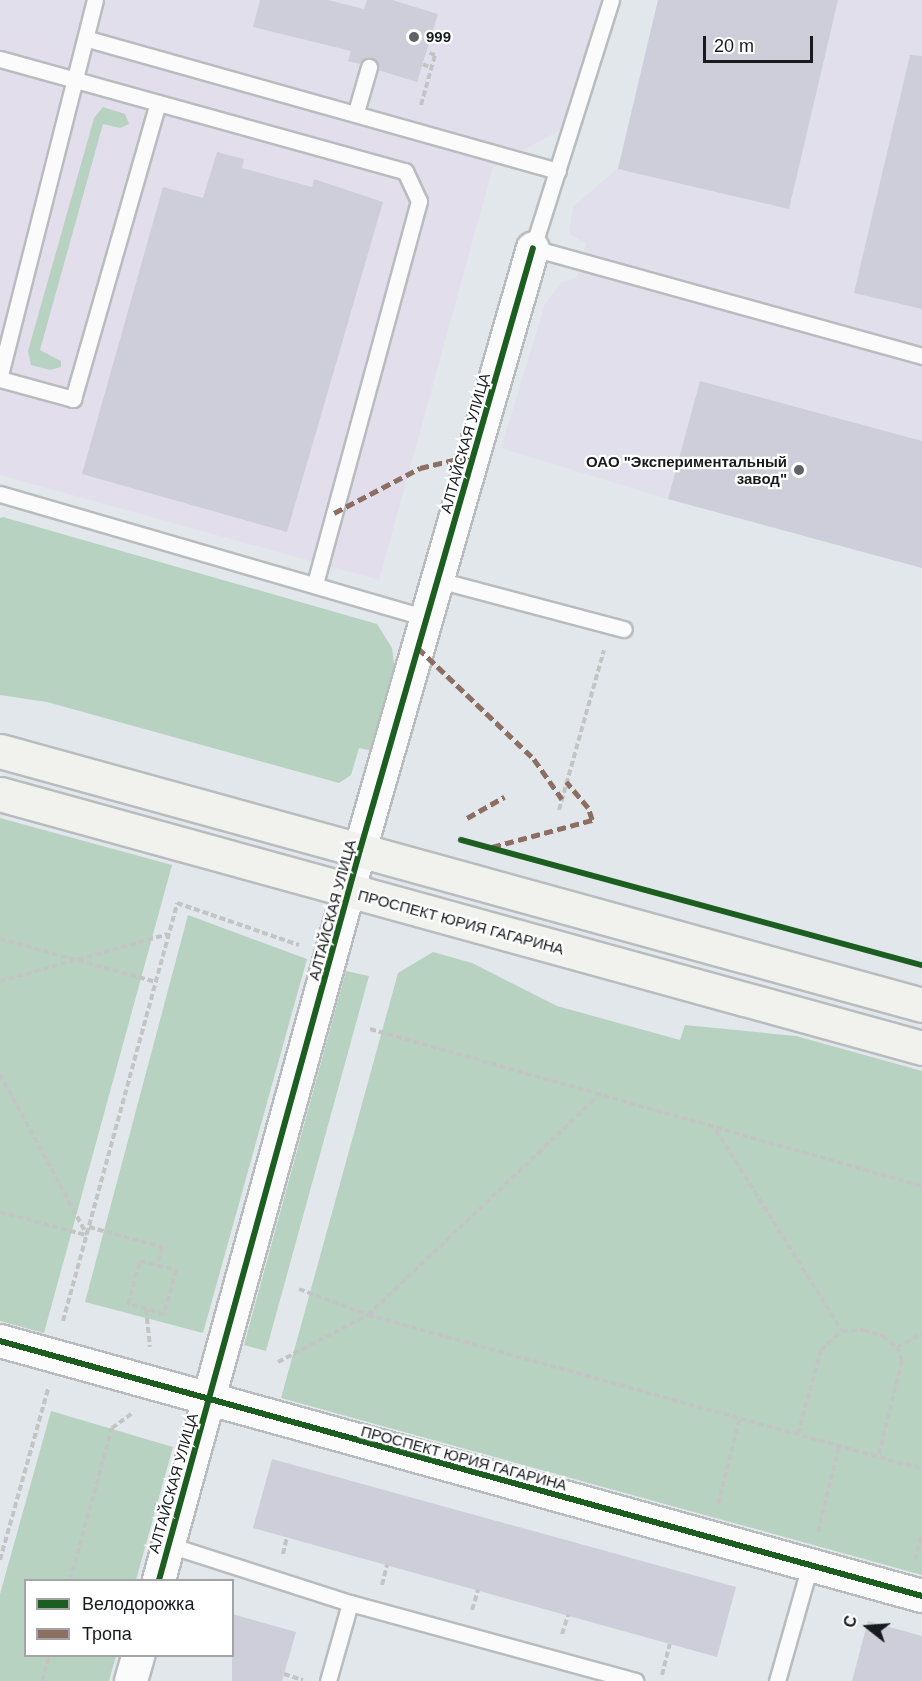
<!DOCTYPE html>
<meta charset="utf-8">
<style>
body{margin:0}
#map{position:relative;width:922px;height:1681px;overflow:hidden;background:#e2e7eb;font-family:Helvetica,sans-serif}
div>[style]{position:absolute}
.commercial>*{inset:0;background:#e3deeb}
.industrial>*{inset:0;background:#e2dfec}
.green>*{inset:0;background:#b8d2c2}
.building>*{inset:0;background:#cecdda}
.path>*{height:4px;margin-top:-2px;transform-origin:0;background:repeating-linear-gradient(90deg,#c3c5c5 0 6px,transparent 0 9px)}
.roads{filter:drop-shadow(2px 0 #b8bcbf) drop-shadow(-2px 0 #b8bcbf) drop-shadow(0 2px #b8bcbf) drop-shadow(0 -2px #b8bcbf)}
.lane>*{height:15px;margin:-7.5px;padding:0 7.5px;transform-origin:7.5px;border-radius:7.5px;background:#fbfbfc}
.street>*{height:32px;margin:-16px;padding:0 16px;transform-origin:16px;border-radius:16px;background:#fbfbfc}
.secondary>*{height:33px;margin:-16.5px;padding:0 16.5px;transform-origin:16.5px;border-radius:16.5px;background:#f1f2ee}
.quiet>*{height:4.5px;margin-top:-2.25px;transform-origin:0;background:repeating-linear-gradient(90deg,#8d6e63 0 9px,transparent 0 13.5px)}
.cycleway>*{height:6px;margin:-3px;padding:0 3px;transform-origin:3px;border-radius:3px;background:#1b5e20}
.dots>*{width:16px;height:16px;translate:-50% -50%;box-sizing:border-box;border:3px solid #fff;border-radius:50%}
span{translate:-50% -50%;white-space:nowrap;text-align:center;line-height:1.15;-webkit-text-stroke:4.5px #fff;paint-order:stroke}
.poi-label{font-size:15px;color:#181b1e;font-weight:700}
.left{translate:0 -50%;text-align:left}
.right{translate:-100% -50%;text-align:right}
.street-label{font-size:15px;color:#181b1e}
.legend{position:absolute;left:24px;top:1579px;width:210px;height:78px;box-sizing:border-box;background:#fff;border:2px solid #a3a4a5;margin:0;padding:8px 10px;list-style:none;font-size:18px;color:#181b1e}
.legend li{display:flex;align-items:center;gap:12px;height:30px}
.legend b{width:30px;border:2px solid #a3a4a5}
.north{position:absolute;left:838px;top:1597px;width:60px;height:60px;-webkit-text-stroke:4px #fff;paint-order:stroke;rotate:287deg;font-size:16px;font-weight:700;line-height:24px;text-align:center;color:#181b1e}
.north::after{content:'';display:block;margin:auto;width:21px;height:27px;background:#181b1e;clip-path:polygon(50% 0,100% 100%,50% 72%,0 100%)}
.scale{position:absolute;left:703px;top:36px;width:110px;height:27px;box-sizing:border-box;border:3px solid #181b1e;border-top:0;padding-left:8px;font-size:18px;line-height:21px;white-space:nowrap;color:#181b1e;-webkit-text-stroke:4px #fff;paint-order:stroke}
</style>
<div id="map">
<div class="commercial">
<div style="clip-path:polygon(0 28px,493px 167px,379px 580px,0 475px)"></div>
</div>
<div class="industrial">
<div style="clip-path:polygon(0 0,601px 0,569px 125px,493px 167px,0 28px)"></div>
<div style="clip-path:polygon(658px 0,922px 0,922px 568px,668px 499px,501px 448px,545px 304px,562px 282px,577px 278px,586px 243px,569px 234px,573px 207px,618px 168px)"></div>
</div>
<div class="green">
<div style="clip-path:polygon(103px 107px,125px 114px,129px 124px,120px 128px,103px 124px,40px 350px,61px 361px,61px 367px,50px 370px,31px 365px,28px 351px,94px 118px)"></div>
<div style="clip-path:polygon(3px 517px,377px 624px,392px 648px,395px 672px,373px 751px,359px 748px,351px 775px,339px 783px,47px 702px,0 695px,0 518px)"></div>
<div style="clip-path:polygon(0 818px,172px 865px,44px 1333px,0 1321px)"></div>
<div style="clip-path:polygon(188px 915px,307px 959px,203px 1333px,85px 1302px)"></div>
<div style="clip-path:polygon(433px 952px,472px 963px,557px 1006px,680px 1040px,685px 1025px,796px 1036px,922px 1071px,922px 1575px,281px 1398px,398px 973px)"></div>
<div style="clip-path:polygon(346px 971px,369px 976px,266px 1351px,244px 1345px)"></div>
<div style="clip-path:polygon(51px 1411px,173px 1447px,136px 1580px,26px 1580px,26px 1656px,116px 1656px,109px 1681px,0 1681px,0 1594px)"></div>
</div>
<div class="building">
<div style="clip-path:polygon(260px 0,328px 0,364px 9px,367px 0,392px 0,438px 14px,417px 82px,378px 70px,372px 58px,360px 64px,348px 61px,351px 51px,253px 27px)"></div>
<div style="clip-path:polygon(658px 0,838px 0,789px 209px,618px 169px)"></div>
<div style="clip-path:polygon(910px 55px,922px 56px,922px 309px,854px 293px)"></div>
<div style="clip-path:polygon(217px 152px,244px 159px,242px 168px,312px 187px,314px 179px,383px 202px,287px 532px,82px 474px,163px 187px,203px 198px)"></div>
<div style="clip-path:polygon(700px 381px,922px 441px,922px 568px,668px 499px)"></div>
<div style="clip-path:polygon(272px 1459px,736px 1587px,717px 1657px,253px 1528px)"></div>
<div style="clip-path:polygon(232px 1614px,296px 1632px,282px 1681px,232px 1681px)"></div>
<div style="clip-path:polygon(868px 1621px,922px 1636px,922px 1681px,852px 1681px)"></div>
</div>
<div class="path">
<div style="left:423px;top:64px;width:9px;rotate:27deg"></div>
<div style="left:421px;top:105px;width:52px;rotate:-74.4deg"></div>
<div style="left:435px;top:55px;width:9px;rotate:-159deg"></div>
<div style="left:559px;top:810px;width:166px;rotate:-74.3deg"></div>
<div style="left:0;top:939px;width:162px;rotate:15.4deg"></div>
<div style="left:0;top:981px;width:174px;rotate:-15.6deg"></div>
<div style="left:370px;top:1029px;width:574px;rotate:15.88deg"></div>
<div style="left:0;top:1074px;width:183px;rotate:61.6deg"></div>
<div style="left:716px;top:1130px;width:237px;rotate:57.9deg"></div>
<div style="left:0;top:1212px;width:89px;rotate:15deg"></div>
<div style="left:89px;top:1227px;width:76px;rotate:15.3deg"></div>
<div style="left:162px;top:1247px;width:19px;rotate:106deg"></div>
<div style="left:140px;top:1261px;width:37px;rotate:14deg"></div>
<div style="left:176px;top:1270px;width:46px;rotate:105.3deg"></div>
<div style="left:164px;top:1314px;width:37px;rotate:-164deg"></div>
<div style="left:128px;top:1304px;width:45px;rotate:-74.4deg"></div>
<div style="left:299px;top:1289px;width:74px;rotate:20.6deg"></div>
<div style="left:368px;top:1315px;width:575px;rotate:15.53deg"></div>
<div style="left:146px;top:1309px;width:38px;rotate:84deg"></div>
<div style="left:63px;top:1321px;width:433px;rotate:-74.7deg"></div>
<div style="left:177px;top:903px;width:129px;rotate:19deg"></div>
<div style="left:897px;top:1347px;width:28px;rotate:-27deg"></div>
<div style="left:278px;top:1362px;width:102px;rotate:-27.6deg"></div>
<div style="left:368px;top:1315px;width:316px;rotate:-43.6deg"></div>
<div style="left:798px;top:1434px;width:87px;rotate:-74.7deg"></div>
<div style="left:821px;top:1350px;width:28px;rotate:-42deg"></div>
<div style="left:842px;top:1331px;width:21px;rotate:-3deg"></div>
<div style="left:863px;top:1330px;width:21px;rotate:17deg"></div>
<div style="left:883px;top:1336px;width:18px;rotate:38deg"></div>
<div style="left:897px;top:1347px;width:15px;rotate:70deg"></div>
<div style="left:902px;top:1361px;width:99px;rotate:104deg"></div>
<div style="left:718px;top:1504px;width:89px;rotate:-75.7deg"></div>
<div style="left:818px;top:1532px;width:89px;rotate:-76.3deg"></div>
<div style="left:283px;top:1554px;width:17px;rotate:-77deg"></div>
<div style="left:0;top:1560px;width:178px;rotate:-74.3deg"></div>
<div style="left:915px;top:1560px;width:27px;rotate:-75deg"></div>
<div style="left:70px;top:1580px;width:158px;rotate:-74.6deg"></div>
<div style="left:112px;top:1428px;width:24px;rotate:-36deg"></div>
<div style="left:382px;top:1585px;width:21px;rotate:-76deg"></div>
<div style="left:472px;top:1610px;width:21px;rotate:-73deg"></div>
<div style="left:562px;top:1634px;width:20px;rotate:-72deg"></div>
<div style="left:284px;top:1674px;width:20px;rotate:18deg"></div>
<div style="left:662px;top:1675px;width:32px;rotate:-76deg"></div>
<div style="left:42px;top:1681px;width:26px;rotate:-74deg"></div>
</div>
<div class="roads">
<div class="lane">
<div style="left:611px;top:0;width:260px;rotate:107.5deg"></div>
<div style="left:533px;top:248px;width:404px;rotate:15.5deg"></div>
<div style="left:88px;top:39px;width:488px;rotate:15.7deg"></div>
<div style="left:0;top:59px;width:420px;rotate:15.5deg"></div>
<div style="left:405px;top:171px;width:33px;rotate:65deg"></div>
<div style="left:419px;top:201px;width:396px;rotate:105.2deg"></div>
<div style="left:356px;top:112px;width:47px;rotate:-73.9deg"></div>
<div style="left:0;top:375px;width:387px;rotate:-75.8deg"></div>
<div style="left:0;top:379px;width:76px;rotate:15.3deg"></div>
<div style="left:73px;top:399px;width:308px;rotate:-74deg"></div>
<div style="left:0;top:494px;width:445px;rotate:16.2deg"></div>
<div style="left:438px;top:580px;width:192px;rotate:14.8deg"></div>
<div style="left:169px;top:1545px;width:190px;rotate:17.8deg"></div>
<div style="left:350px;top:1603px;width:296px;rotate:15.3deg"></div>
<div style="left:328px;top:1681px;width:81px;rotate:-74.2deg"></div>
<div style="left:777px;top:1681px;width:121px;rotate:-74.1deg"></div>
</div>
<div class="street">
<div style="left:0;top:1341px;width:957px;rotate:15.46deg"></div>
<div style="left:159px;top:1580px;width:757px;rotate:-74.61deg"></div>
<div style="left:360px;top:850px;width:626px;rotate:-73.97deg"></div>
<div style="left:131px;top:1681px;width:26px;rotate:-74deg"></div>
</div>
<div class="secondary">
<div style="left:0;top:751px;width:956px;rotate:15.4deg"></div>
<div style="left:0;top:794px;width:956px;rotate:15.4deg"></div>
</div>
</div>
<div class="quiet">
<div style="left:334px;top:513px;width:97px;rotate:-27.6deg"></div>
<div style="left:420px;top:468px;width:56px;rotate:-13.5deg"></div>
<div style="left:418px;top:648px;width:161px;rotate:43.7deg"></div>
<div style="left:534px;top:759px;width:49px;rotate:55deg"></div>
<div style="left:467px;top:818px;width:43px;rotate:-29.6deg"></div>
<div style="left:492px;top:847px;width:104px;rotate:-15.1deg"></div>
<div style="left:592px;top:820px;width:13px;rotate:-108deg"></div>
<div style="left:588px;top:808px;width:34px;rotate:-130deg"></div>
</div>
<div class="cycleway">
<div style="left:461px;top:840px;width:478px;rotate:15.2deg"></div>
<div style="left:0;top:1341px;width:957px;rotate:15.46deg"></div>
<div style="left:159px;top:1580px;width:757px;rotate:-74.61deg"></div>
<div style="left:360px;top:850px;width:626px;rotate:-73.97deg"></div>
</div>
<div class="dots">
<div style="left:414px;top:37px;background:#5f6266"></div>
<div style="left:799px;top:470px;background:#5f6266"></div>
</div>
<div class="poi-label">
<span class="left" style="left:426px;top:37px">999</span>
<span class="right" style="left:787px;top:470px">ОАО "Экспериментальный<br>завод"</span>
</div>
<div class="street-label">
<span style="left:465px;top:443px;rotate:-74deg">АЛТАЙСКАЯ УЛИЦА</span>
<span style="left:332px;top:910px;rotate:-75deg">АЛТАЙСКАЯ УЛИЦА</span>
<span style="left:461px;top:922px;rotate:15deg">ПРОСПЕКТ ЮРИЯ ГАГАРИНА</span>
<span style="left:464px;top:1458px;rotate:15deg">ПРОСПЕКТ ЮРИЯ ГАГАРИНА</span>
<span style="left:173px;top:1483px;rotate:-74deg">АЛТАЙСКАЯ УЛИЦА</span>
</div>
<ul class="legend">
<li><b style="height:8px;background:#1b5e20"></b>Велодорожка</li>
<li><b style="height:8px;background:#8d6e63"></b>Тропа</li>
</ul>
<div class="north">С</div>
<div class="scale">20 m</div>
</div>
